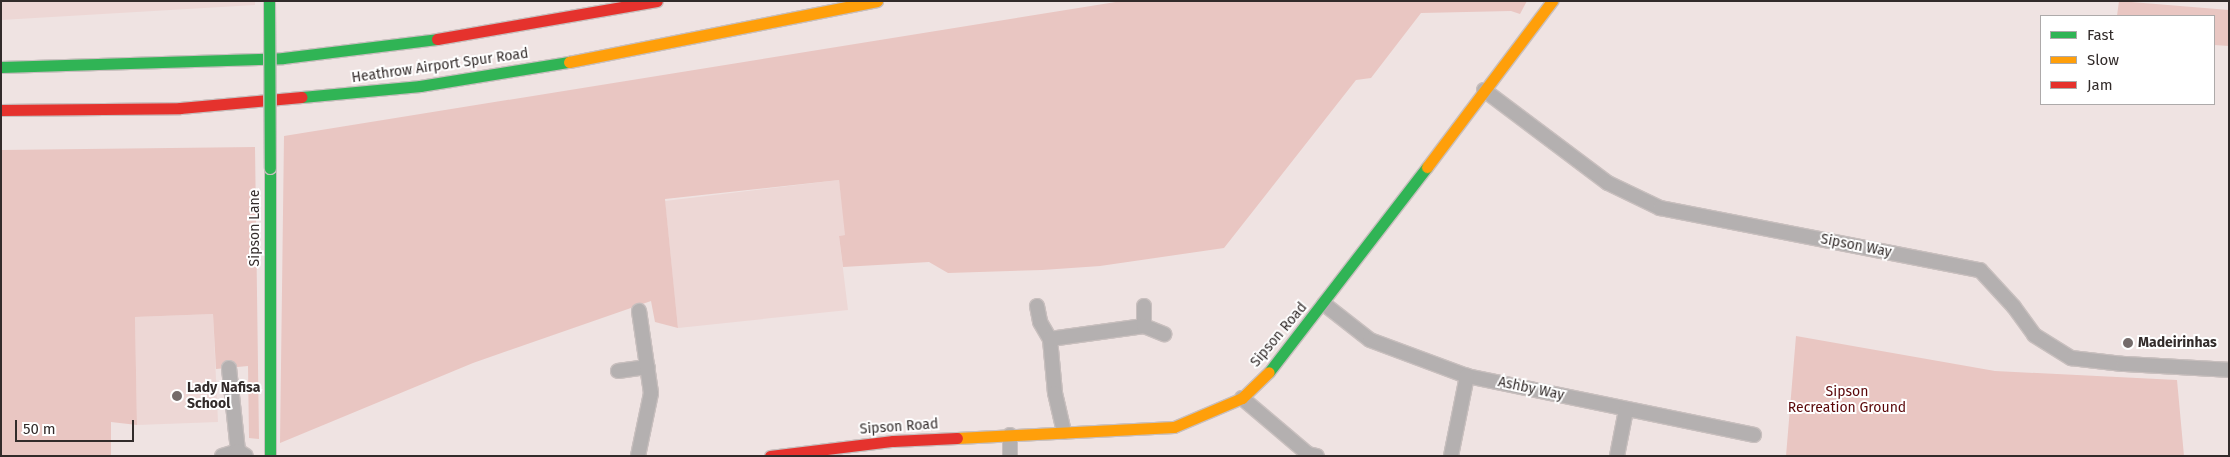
<!DOCTYPE html>
<style>
body{margin:0}
#map{position:relative;width:2230px;height:457px;overflow:hidden;background:#efe3e2;font-family:"Fira Sans",sans-serif}
div>[style]{position:absolute}
.built>*{inset:0;background:#edd7d5}
.green>*{inset:0;background:#e9c6c2}
.roads{filter:drop-shadow(1px 0 #c8bfbe) drop-shadow(-1px 0 #c8bfbe) drop-shadow(0 1px #c8bfbe) drop-shadow(0 -1px #c8bfbe)}
.street>*{height:14px;margin:-7px;padding:0 7px;transform-origin:7px;border-radius:7px;background:#b4b0b0}
.fast>*{height:11px;margin:-5.5px;padding:0 5.5px;transform-origin:5.5px;border-radius:5.5px;background:#30b455}
.slow>*{height:11px;margin:-5.5px;padding:0 5.5px;transform-origin:5.5px;border-radius:5.5px;background:#ff9f0a}
.jam>*{height:11px;margin:-5.5px;padding:0 5.5px;transform-origin:5.5px;border-radius:5.5px;background:#e5322d}
.bridges{filter:drop-shadow(1px 0 #c8bfbe) drop-shadow(-1px 0 #c8bfbe) drop-shadow(0 1px #c8bfbe) drop-shadow(0 -1px #c8bfbe)}
.fast-bridge>*{height:11px;margin:-5.5px;padding:0 5.5px;transform-origin:5.5px;border-radius:5.5px;background:#30b455}
.dots>*{width:14px;height:14px;translate:-50% -50%;box-sizing:border-box;border:2px solid #fff;border-radius:50%}
span{translate:-50% -50%;white-space:nowrap;text-align:center;line-height:1.15;-webkit-text-stroke:4px #fff;paint-order:stroke}
.street-label{font-size:14px;color:#322b2a}
.poi-label{font-size:14px;color:#322b2a;font-weight:700}
.left{translate:0 -50%;text-align:left}
.park-label{font-size:14px;color:#5a0608}
.frame{position:absolute;inset:0;border:2px solid #322b2a;pointer-events:none}
.legend{position:absolute;left:2040px;top:15px;width:175px;height:90px;box-sizing:border-box;background:#fff;border:1px solid #adaaaa;margin:0;padding:6px 9px;list-style:none;font-size:15px;color:#322b2a}
.legend li{display:flex;align-items:center;gap:10px;height:25px}
.legend b{width:25px;border:1px solid #adaaaa}
.scale{position:absolute;left:15px;top:420px;width:119px;height:22px;box-sizing:border-box;border:2px solid #322b2a;border-top:0;padding-left:6px;font-size:15px;line-height:18px;white-space:nowrap;color:#322b2a;-webkit-text-stroke:4px #fff;paint-order:stroke}
</style>
<div id="map">
<div class="built">
<div style="clip-path:polygon(1px 1px,255px 1px,255px 5px,1px 20px)"></div>
<div style="clip-path:polygon(839px 180px,846px 235px,839px 236px,848px 310px,678px 328px,665px 201px)"></div>
<div style="clip-path:polygon(213px 314px,218px 422px,137px 425px,135px 317px)"></div>
</div>
<div class="green">
<div style="clip-path:polygon(1122px 1px,1527px 1px,1520px 14px,1511px 11px,1421px 13px,1371px 78px,1356px 80px,1224px 248px,1100px 266px,1042px 270px,948px 273px,929px 262px,843px 267px,839px 236px,845px 235px,839px 180px,665px 199px,678px 328px,655px 322px,651px 301px,473px 363px,280px 443px,284px 136px)"></div>
<div style="clip-path:polygon(2119px 1px,2229px 10px,2229px 46px,2214px 45px,2214px 16px,2117px 16px)"></div>
<div style="clip-path:polygon(255px 147px,259px 439px,249px 438px,248px 366px,216px 369px,213px 314px,135px 317px,137px 425px,111px 422px,111px 456px,1px 456px,1px 150px)"></div>
<div style="clip-path:polygon(1796px 336px,1995px 371px,2177px 380px,2184px 456px,1786px 456px)"></div>
</div>
<div class="roads">
<div class="street">
<div style="left:1484px;top:90px;width:155px;rotate:36.9deg"></div>
<div style="left:1608px;top:183px;width:58px;rotate:25.7deg"></div>
<div style="left:1660px;top:208px;width:326px;rotate:11deg"></div>
<div style="left:1980px;top:270px;width:50px;rotate:47.4deg"></div>
<div style="left:2014px;top:307px;width:34px;rotate:54deg"></div>
<div style="left:2034px;top:335px;width:44px;rotate:31.9deg"></div>
<div style="left:2071px;top:358px;width:52px;rotate:6.6deg"></div>
<div style="left:2123px;top:364px;width:106px;rotate:3.2deg"></div>
<div style="left:1324px;top:304px;width:58px;rotate:38deg"></div>
<div style="left:1370px;top:340px;width:103px;rotate:20.4deg"></div>
<div style="left:1467px;top:376px;width:293px;rotate:11.6deg"></div>
<div style="left:1037px;top:306px;width:16px;rotate:79deg"></div>
<div style="left:1040px;top:322px;width:20px;rotate:60deg"></div>
<div style="left:1050px;top:339px;width:54px;rotate:84.7deg"></div>
<div style="left:1055px;top:393px;width:40px;rotate:77deg"></div>
<div style="left:1144px;top:306px;width:20px;rotate:90deg"></div>
<div style="left:1050px;top:339px;width:95px;rotate:-7.9deg"></div>
<div style="left:1144px;top:326px;width:22px;rotate:22deg"></div>
<div style="left:229px;top:368px;width:83px;rotate:83.8deg"></div>
<div style="left:618px;top:371px;width:30px;rotate:-8deg"></div>
<div style="left:1242px;top:398px;width:87px;rotate:40.3deg"></div>
<div style="left:1308px;top:454px;width:9px;rotate:13deg"></div>
<div style="left:222px;top:456px;width:17px;rotate:-17deg"></div>
<div style="left:238px;top:451px;width:9px;rotate:32deg"></div>
<div style="left:638px;top:456px;width:64px;rotate:-78.3deg"></div>
<div style="left:651px;top:393px;width:83px;rotate:-98.3deg"></div>
<div style="left:1010px;top:456px;width:21px;rotate:-90deg"></div>
<div style="left:1451px;top:456px;width:82px;rotate:-78.7deg"></div>
<div style="left:1617px;top:456px;width:47px;rotate:-78.9deg"></div>
</div>
<div class="fast">
<div style="left:1px;top:67px;width:282px;rotate:-1.8deg"></div>
<div style="left:283px;top:58px;width:155px;rotate:-7deg"></div>
<div style="left:302px;top:97px;width:119px;rotate:-5.3deg"></div>
<div style="left:420px;top:86px;width:151px;rotate:-9.2deg"></div>
<div style="left:270px;top:168px;width:288px;rotate:90deg"></div>
<div style="left:1269px;top:372px;width:259px;rotate:-52.4deg"></div>
</div>
<div class="slow">
<div style="left:569px;top:62px;width:314px;rotate:-11.2deg"></div>
<div style="left:1427px;top:167px;width:208px;rotate:-53deg"></div>
<div style="left:957px;top:438px;width:217px;rotate:-2.9deg"></div>
<div style="left:1174px;top:427px;width:74px;rotate:-23.1deg"></div>
<div style="left:1242px;top:398px;width:37px;rotate:-44deg"></div>
</div>
<div class="jam">
<div style="left:437px;top:39px;width:223px;rotate:-9.8deg"></div>
<div style="left:1px;top:110px;width:179px;rotate:-0.6deg"></div>
<div style="left:180px;top:108px;width:122px;rotate:-5.2deg"></div>
<div style="left:770px;top:456px;width:124px;rotate:-7deg"></div>
<div style="left:893px;top:441px;width:64px;rotate:-2.7deg"></div>
</div>
</div>
<div class="bridges">
<div class="fast-bridge">
<div style="left:269px;top:1px;width:167px;rotate:89.7deg"></div>
</div>
</div>
<div class="dots">
<div style="left:2128px;top:343px;background:#746b6a"></div>
<div style="left:177px;top:396px;background:#746b6a"></div>
</div>
<div class="street-label">
<span style="left:440px;top:66px;rotate:-8deg">Heathrow Airport Spur Road</span>
<span style="left:255px;top:228px;rotate:-90deg">Sipson Lane</span>
<span style="left:1856px;top:246px;rotate:11deg">Sipson Way</span>
<span style="left:1279px;top:335px;rotate:-50deg">Sipson Road</span>
<span style="left:1531px;top:389px;rotate:12deg">Ashby Way</span>
<span style="left:899px;top:427px;rotate:-4deg">Sipson Road</span>
</div>
<div class="poi-label">
<span class="left" style="left:2138px;top:343px">Madeirinhas</span>
<span class="left" style="left:187px;top:396px">Lady Nafisa<br>School</span>
</div>
<div class="park-label">
<span style="left:1847px;top:400px">Sipson<br>Recreation Ground</span>
</div>
<div class="frame"></div>
<ul class="legend">
<li><b style="height:6px;background:#30b455"></b>Fast</li>
<li><b style="height:6px;background:#ff9f0a"></b>Slow</li>
<li><b style="height:6px;background:#e5322d"></b>Jam</li>
</ul>
<div class="scale">50 m</div>
</div>
